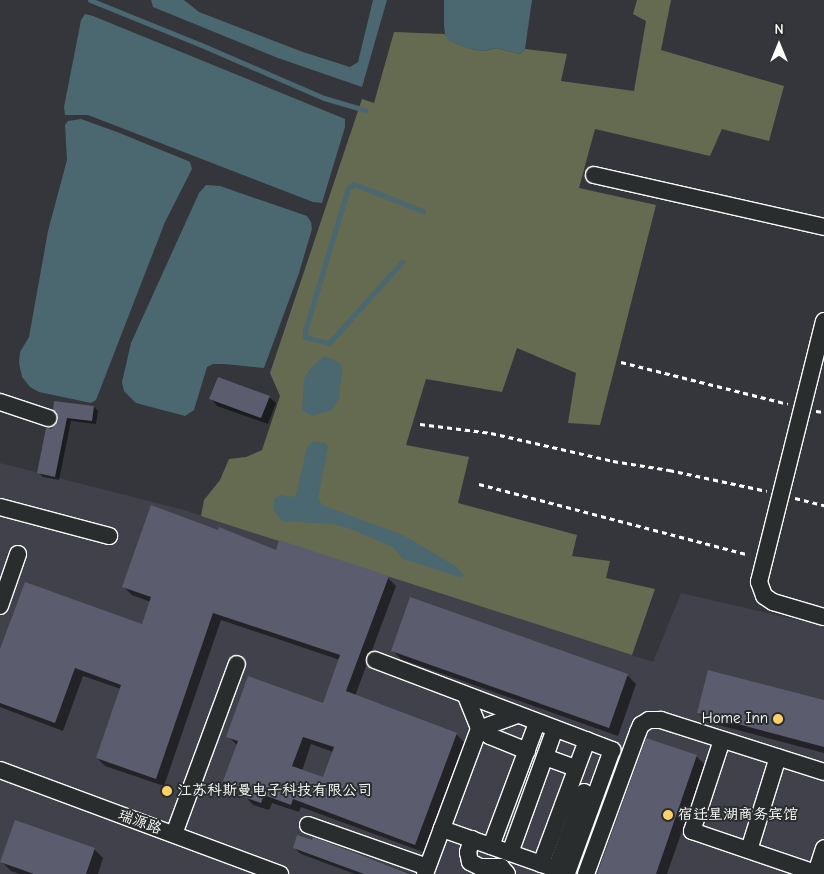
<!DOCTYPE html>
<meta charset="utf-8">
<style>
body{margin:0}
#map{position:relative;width:824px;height:874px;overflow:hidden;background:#34363b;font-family:"Comic Neue","LXGW WenKai TC",sans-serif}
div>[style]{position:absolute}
.built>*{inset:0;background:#40414a}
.green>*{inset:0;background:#656b51}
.water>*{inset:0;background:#4b676f}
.shadow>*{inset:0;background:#0007}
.stream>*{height:5px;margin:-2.5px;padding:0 2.5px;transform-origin:2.5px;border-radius:2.5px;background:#4b676f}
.building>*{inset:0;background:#5b5c6e}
.path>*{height:3px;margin-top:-1.5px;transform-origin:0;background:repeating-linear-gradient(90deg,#fff 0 5px,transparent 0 9px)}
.roads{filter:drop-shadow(1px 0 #fff) drop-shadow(-1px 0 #fff) drop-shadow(0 1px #fff) drop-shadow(0 -1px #fff)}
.minor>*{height:16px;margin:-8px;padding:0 8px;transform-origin:8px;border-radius:8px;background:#2a2d2e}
.dots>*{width:14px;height:14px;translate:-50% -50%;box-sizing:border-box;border:2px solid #2a2d2e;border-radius:50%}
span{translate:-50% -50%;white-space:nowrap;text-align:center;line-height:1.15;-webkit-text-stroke:4px #2a2d2e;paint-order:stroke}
.poi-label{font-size:15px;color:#fff}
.right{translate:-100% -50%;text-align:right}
.left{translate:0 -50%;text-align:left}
.street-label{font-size:15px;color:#fff}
.north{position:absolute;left:754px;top:20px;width:50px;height:50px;-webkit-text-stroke:4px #2a2d2e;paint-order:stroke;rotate:0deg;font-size:14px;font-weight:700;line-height:20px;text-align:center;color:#fff}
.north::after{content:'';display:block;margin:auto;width:18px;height:22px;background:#fff;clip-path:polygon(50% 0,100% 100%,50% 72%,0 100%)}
</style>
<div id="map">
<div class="built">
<div style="clip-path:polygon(0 463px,184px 510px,653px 662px,681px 593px,824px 626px,824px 874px,0 874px)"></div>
</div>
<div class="green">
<div style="clip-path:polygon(637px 0,671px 0,661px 50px,784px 86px,769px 141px,722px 129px,710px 156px,595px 129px,579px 188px,656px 205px,600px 425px,568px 423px,576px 373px,517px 348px,502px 392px,426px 379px,406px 445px,469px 457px,458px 503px,577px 535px,572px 556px,610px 561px,606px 578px,655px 589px,632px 655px,201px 516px,204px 500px,220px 480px,229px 459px,246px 457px,262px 450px,280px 396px,270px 373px,362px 99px,374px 103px,394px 32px,445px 34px,450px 41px,471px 49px,483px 51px,497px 48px,520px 54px,525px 49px,567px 54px,561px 81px,634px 91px,646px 21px,633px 14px)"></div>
</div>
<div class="water">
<div style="clip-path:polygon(151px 0,184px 0,199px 12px,303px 52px,350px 67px,358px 62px,373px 0,387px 0,362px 87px,278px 58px,153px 7px)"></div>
<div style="clip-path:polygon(444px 0,532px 0,525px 49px,520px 54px,497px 48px,483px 51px,471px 49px,449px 41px,445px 34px,444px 25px)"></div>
<div style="clip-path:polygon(85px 14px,93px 16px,345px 119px,345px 127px,322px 203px,313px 202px,88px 115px,65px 115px,64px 107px,81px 20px)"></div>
<div style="clip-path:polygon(81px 119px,117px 132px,188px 161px,190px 162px,192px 169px,165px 222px,96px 400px,91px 403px,39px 392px,30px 387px,22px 377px,19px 363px,20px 352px,29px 337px,48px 231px,67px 160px,65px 125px,68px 121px)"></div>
<div style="clip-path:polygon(206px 185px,220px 186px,307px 216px,311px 222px,312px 229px,299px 273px,264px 368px,225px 364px,213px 364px,207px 367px,194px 410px,185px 416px,136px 403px,124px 391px,122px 382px,131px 343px,199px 193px)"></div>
<div style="clip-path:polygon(324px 356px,339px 362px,342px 369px,339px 398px,332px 410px,312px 416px,302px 410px,304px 379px,309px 370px)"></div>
<div style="clip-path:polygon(313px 442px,325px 443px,328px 447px,318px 498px,322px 505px,403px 535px,457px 567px,464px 576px,460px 577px,403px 559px,394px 548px,351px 529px,333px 524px,282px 521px,274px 511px,274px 499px,281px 495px,293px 497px,296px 495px,307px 447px)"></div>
</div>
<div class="shadow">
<div style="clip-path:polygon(269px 397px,276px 403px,268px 424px,217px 406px,211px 399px)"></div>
<div style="clip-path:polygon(94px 407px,98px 411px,96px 424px,71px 421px,59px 480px,43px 477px,39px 473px,51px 430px,59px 421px,59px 415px)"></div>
<div style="clip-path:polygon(evenodd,276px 551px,388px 578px,396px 586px,355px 696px,456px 734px,464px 742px,423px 852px,301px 807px,299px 812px,272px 803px,269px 810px,253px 805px,245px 796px,246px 794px,232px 789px,224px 781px,237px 745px,228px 736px,324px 705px,340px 660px,221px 620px,164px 786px,105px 766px,97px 758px,121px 689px,83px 676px,63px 731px,0 707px,0 654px,143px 626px,151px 602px,132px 595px,124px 587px,276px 551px,311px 744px,333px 752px,323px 778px,302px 771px,311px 744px)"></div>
<div style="clip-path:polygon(392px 650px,627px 675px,636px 684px,618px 736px,401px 659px)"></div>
<div style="clip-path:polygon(824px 702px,824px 753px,707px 722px,698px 713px)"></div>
<div style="clip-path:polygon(696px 756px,705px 765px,667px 874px,599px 874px)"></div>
<div style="clip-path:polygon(314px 839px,412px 874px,355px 874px,301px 854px,294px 848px,313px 842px)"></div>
<div style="clip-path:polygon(94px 849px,103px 858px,98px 874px,20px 874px,11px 871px,2px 862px)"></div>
</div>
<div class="stream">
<div style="left:90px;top:0;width:118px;rotate:22deg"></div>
<div style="left:199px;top:44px;width:136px;rotate:23.4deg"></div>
<div style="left:324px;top:98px;width:43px;rotate:16.3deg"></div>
<div style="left:402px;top:262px;width:109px;rotate:132deg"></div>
<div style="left:329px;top:343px;width:25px;rotate:-166deg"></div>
<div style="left:305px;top:337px;width:6px;rotate:-90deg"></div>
<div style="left:305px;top:331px;width:149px;rotate:-73.3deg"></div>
<div style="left:348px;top:188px;width:7px;rotate:-34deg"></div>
<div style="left:354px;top:184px;width:74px;rotate:21.4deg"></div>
</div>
<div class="building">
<div style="clip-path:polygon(218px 377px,270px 396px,261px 418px,209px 399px)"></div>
<div style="clip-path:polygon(54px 401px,94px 406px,92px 421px,67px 418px,55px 477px,37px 473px,46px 428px,51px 429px,58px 421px,58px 416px,53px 410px)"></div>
<div style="clip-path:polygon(evenodd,151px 505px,218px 530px,219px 527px,276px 550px,279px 540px,389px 576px,346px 691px,457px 733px,415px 845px,293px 799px,291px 805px,264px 795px,261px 803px,244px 797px,246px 790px,223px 781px,238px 741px,226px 737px,248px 676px,323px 703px,340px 655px,213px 613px,156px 779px,96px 758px,121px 685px,75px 668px,55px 723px,0 703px,0 649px,25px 582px,142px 624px,151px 597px,122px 587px,151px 505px,303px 737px,334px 747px,323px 777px,292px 766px,303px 737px)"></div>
<div style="clip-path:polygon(410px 597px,628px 674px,609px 728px,391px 651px)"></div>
<div style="clip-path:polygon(708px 670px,824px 700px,824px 747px,697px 713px)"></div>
<div style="clip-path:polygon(646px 738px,697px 755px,656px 874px,597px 874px)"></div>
<div style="clip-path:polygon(15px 820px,95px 848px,86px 874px,34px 874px,0 862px)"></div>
<div style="clip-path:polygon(297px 835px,312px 840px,313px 837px,410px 874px,364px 874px,293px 848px)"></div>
</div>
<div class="path">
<div style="left:621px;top:362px;width:172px;rotate:14.1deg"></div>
<div style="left:816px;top:411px;width:8px;rotate:7deg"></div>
<div style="left:420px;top:424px;width:72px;rotate:7.2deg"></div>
<div style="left:491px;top:433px;width:125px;rotate:12.9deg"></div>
<div style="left:613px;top:461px;width:57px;rotate:9.1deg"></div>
<div style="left:669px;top:470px;width:100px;rotate:12.1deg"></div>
<div style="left:479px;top:484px;width:279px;rotate:14.7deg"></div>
<div style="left:795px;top:498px;width:30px;rotate:14deg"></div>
</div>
<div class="roads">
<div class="minor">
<div style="left:594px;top:175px;width:236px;rotate:12.7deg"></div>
<div style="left:824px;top:321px;width:269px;rotate:104deg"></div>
<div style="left:759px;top:582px;width:15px;rotate:70deg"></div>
<div style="left:764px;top:596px;width:11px;rotate:34deg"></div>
<div style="left:773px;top:602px;width:53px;rotate:16.4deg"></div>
<div style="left:0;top:402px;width:51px;rotate:18.4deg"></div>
<div style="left:0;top:507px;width:113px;rotate:14.9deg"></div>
<div style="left:0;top:606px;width:55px;rotate:-70.9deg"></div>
<div style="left:375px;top:660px;width:254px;rotate:20.8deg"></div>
<div style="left:612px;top:750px;width:131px;rotate:110.1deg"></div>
<div style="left:567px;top:873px;width:133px;rotate:-160.6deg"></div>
<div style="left:466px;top:696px;width:35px;rotate:68deg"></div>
<div style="left:479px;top:729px;width:13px;rotate:32deg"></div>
<div style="left:490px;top:736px;width:40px;rotate:22deg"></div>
<div style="left:722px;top:740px;width:96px;rotate:108.2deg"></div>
<div style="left:692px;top:831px;width:133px;rotate:18.8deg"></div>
<div style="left:545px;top:757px;width:33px;rotate:20deg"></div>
<div style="left:0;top:770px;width:299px;rotate:20.4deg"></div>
<div style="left:308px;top:825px;width:126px;rotate:19.4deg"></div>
<div style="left:174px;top:834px;width:181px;rotate:-69.7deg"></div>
<div style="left:472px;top:839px;width:14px;rotate:107deg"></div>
<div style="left:468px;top:852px;width:10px;rotate:79deg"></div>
<div style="left:470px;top:862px;width:11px;rotate:27deg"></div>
<div style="left:480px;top:867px;width:21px"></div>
<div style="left:501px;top:867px;width:9px;rotate:49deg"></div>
<div style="left:491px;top:846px;width:131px;rotate:-69.5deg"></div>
<div style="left:749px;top:850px;width:97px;rotate:-72.7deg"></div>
<div style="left:510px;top:853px;width:132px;rotate:-70.1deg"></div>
<div style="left:541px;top:864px;width:132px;rotate:-69.6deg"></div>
<div style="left:556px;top:869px;width:82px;rotate:-70deg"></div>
<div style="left:816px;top:873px;width:26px;rotate:-72deg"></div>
<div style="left:425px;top:874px;width:155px;rotate:-69.6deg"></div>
<div style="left:479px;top:729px;width:40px;rotate:-20.2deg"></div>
<div style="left:586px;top:874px;width:151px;rotate:-69.9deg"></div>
<div style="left:638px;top:732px;width:8px;rotate:-67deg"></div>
<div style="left:641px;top:725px;width:9px;rotate:-32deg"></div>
<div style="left:649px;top:720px;width:12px"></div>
<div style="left:661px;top:720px;width:171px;rotate:17.7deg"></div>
</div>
</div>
<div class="dots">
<div style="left:778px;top:719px;background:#ffd166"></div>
<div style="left:167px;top:791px;background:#ffd166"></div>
<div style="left:668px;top:815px;background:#ffd166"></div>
</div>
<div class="poi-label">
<span class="right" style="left:768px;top:719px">Home Inn</span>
<span class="left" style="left:177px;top:791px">江苏科斯曼电子科技有限公司</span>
<span class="left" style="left:678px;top:815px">宿迁星湖商务宾馆</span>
</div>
<div class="street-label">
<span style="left:140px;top:822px;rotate:20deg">瑞源路</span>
</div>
<div class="north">N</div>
</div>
